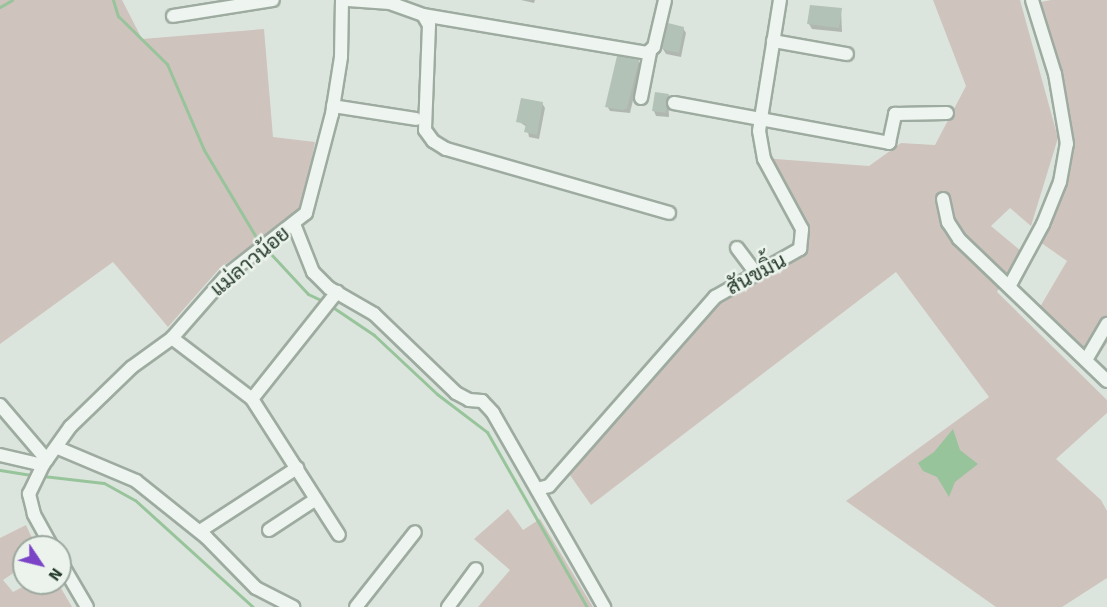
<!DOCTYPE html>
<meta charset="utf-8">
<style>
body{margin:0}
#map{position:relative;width:1107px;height:607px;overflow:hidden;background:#dce5dd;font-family:Signika,Sarabun,sans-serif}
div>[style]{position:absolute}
.green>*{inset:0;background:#cfc3bd}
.water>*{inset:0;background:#98c49b}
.shadow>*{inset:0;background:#0003}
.stream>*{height:3px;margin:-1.5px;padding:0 1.5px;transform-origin:1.5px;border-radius:1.5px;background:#98c49b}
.building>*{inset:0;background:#b3c2b6}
.roads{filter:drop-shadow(2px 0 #9eaba0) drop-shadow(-2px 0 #9eaba0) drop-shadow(0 2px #9eaba0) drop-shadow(0 -2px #9eaba0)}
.minor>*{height:12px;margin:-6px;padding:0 6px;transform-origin:6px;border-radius:6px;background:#eef4ef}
span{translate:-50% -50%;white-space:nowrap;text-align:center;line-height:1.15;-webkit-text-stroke:5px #ebf3ec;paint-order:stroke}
.street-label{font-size:21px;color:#263b2b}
.north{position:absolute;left:12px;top:535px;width:60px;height:60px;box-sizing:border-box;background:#ebf3ec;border:2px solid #9ca99f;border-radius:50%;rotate:125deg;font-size:16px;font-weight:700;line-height:24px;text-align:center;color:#263b2b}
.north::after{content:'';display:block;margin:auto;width:21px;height:27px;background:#7b44c7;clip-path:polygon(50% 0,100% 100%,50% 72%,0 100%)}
</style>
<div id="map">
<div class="green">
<div style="clip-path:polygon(0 0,122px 0,142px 39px,264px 29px,273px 137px,315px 142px,303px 207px,219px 269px,168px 327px,113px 262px,0 344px)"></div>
<div style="clip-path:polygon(933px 0,1020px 0,1058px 138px,1031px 226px,1010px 208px,991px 226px,1021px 251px,997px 292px,1107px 400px,1107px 413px,1056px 459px,1101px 500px,1107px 511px,1107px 578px,1062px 607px,996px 607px,846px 501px,989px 397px,896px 272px,591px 505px,565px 468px,715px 297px,800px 249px,802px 229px,761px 158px,869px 166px,901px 143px,935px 145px,966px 86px)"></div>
<div style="clip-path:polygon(1051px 0,1107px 0,1107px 343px,1095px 360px,1040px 307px,1067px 261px,1040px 242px,1065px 185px,1069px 124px,1036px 3px)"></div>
<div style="clip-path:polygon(508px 509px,523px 530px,540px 519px,593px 607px,478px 607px,510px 570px,474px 539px)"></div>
<div style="clip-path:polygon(26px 525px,36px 547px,24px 547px,24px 566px,3px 580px,13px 592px,30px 583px,58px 583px,72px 607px,0 607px,0 538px)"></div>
</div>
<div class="water">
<div style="clip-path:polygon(953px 429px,960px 450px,978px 464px,955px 482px,949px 497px,937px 477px,923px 471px,918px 463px,934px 452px)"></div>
</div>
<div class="shadow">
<div style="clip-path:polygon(521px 0,535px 0,534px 3px)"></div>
<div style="clip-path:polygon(841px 9px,842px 32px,812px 29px,809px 24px)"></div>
<div style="clip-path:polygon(683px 28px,686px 33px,681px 57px,666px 54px,663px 49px)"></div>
<div style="clip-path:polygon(638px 61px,641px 66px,630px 113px,610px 111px,607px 106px)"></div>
<div style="clip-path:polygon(668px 96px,669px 117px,656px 116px,654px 111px)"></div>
<div style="clip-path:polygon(542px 103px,545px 108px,539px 139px,529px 137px,527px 127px,518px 121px)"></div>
</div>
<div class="stream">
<div style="left:113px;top:0;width:17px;rotate:73deg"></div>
<div style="left:118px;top:16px;width:69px;rotate:44.4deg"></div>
<div style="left:167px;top:64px;width:94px;rotate:66.7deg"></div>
<div style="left:204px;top:150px;width:101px;rotate:59.1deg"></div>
<div style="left:0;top:7px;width:14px;rotate:-30deg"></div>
<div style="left:270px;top:253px;width:56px;rotate:47.2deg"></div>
<div style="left:308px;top:294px;width:19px;rotate:25deg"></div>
<div style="left:331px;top:306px;width:52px;rotate:34deg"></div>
<div style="left:374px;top:335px;width:86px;rotate:43.1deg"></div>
<div style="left:437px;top:394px;width:63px;rotate:37.2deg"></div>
<div style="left:487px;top:432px;width:202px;rotate:60.3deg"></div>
<div style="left:0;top:470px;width:33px;rotate:9deg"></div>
<div style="left:43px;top:476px;width:61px;rotate:6.5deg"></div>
<div style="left:104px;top:483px;width:35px;rotate:29deg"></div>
<div style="left:135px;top:500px;width:159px;rotate:42.2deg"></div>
</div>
<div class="building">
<div style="clip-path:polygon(810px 5px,842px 8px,839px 28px,807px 24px)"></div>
<div style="clip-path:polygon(668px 23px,684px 27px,679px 53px,662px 49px)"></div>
<div style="clip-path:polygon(617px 56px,639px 60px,627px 108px,623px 110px,605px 107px)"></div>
<div style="clip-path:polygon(655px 92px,669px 94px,666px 113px,652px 111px)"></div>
<div style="clip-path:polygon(521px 98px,543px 102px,537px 135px,524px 132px,526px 124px,516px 122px)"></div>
</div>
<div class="roads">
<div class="minor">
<div style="left:348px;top:0;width:42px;rotate:4.1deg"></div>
<div style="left:390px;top:3px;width:35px;rotate:20deg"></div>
<div style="left:423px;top:15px;width:12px;rotate:59deg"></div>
<div style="left:429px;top:25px;width:105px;rotate:92.2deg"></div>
<div style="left:425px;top:130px;width:14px;rotate:54deg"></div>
<div style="left:433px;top:141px;width:15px;rotate:32deg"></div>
<div style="left:446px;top:149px;width:232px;rotate:16deg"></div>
<div style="left:423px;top:15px;width:227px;rotate:9.6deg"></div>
<div style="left:647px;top:53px;width:9px;rotate:-41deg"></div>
<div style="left:654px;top:47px;width:48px;rotate:-76.8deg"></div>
<div style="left:173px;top:16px;width:101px;rotate:-9.1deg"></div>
<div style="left:773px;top:41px;width:75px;rotate:10deg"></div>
<div style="left:641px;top:98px;width:47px;rotate:-78.9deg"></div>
<div style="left:674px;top:103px;width:219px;rotate:10.5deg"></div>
<div style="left:889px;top:143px;width:30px;rotate:-78deg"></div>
<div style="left:895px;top:114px;width:52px;rotate:-1.1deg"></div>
<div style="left:333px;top:106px;width:84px;rotate:8.9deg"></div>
<div style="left:943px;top:199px;width:24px;rotate:78deg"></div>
<div style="left:948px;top:222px;width:20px;rotate:57deg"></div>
<div style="left:959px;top:239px;width:205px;rotate:43.8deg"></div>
<div style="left:294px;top:224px;width:52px;rotate:68.4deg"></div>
<div style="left:313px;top:272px;width:23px;rotate:45deg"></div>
<div style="left:329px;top:288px;width:52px;rotate:30deg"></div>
<div style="left:374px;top:314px;width:114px;rotate:43.9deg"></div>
<div style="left:456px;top:393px;width:15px;rotate:28deg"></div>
<div style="left:469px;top:400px;width:13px;rotate:4deg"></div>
<div style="left:482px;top:401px;width:16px;rotate:47deg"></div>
<div style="left:493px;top:413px;width:224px;rotate:60.2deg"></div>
<div style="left:737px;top:248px;width:31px;rotate:53deg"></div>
<div style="left:1010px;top:285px;width:69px;rotate:-61.6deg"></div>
<div style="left:1043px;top:224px;width:45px;rotate:-68deg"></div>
<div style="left:1060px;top:182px;width:39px;rotate:-80deg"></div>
<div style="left:1067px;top:144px;width:71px;rotate:-99.7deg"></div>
<div style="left:1055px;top:74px;width:77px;rotate:-107.3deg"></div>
<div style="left:172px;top:338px;width:101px;rotate:37.3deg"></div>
<div style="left:252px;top:399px;width:161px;rotate:57.4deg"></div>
<div style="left:1086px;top:360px;width:42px;rotate:-59.7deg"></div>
<div style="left:252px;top:399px;width:137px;rotate:-51.5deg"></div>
<div style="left:0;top:405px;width:72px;rotate:49.5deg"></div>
<div style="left:58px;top:448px;width:85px;rotate:22.9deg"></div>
<div style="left:136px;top:481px;width:90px;rotate:38.7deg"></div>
<div style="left:206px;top:537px;width:71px;rotate:45.6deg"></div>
<div style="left:256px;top:588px;width:42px;rotate:27.2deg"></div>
<div style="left:0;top:455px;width:44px;rotate:13.1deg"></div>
<div style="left:537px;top:489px;width:12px;rotate:-14deg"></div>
<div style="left:549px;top:486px;width:252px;rotate:-48.7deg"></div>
<div style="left:715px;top:297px;width:98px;rotate:-29.5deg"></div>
<div style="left:800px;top:249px;width:20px;rotate:-84deg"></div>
<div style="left:802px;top:229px;width:80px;rotate:-118.5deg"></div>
<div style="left:764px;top:159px;width:28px;rotate:-100deg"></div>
<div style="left:759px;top:131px;width:133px;rotate:-80.9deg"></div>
<div style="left:269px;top:530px;width:56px;rotate:-33.4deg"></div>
<div style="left:200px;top:531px;width:116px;rotate:-33deg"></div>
<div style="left:52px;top:547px;width:38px;rotate:-119deg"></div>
<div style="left:34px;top:514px;width:21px;rotate:-104deg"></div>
<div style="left:29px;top:494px;width:32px;rotate:-64deg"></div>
<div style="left:43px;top:465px;width:47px;rotate:-54.6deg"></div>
<div style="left:70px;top:427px;width:86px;rotate:-44.1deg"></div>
<div style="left:132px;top:367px;width:49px;rotate:-35.9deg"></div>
<div style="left:172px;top:338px;width:85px;rotate:-48.8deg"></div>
<div style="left:228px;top:274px;width:99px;rotate:-38deg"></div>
<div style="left:306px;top:213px;width:102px;rotate:-75.3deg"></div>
<div style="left:332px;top:114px;width:58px;rotate:-81deg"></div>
<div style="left:341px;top:57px;width:57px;rotate:-89deg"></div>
<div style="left:60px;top:561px;width:53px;rotate:59.6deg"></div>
<div style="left:356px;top:607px;width:95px;rotate:-51.8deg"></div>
<div style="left:448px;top:607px;width:47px;rotate:-53.6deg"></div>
</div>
</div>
<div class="street-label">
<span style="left:250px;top:261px;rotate:-40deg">แม่ลาวน้อย</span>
<span style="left:756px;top:274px;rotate:-28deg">สันขมิ้น</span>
</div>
<div class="north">N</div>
</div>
